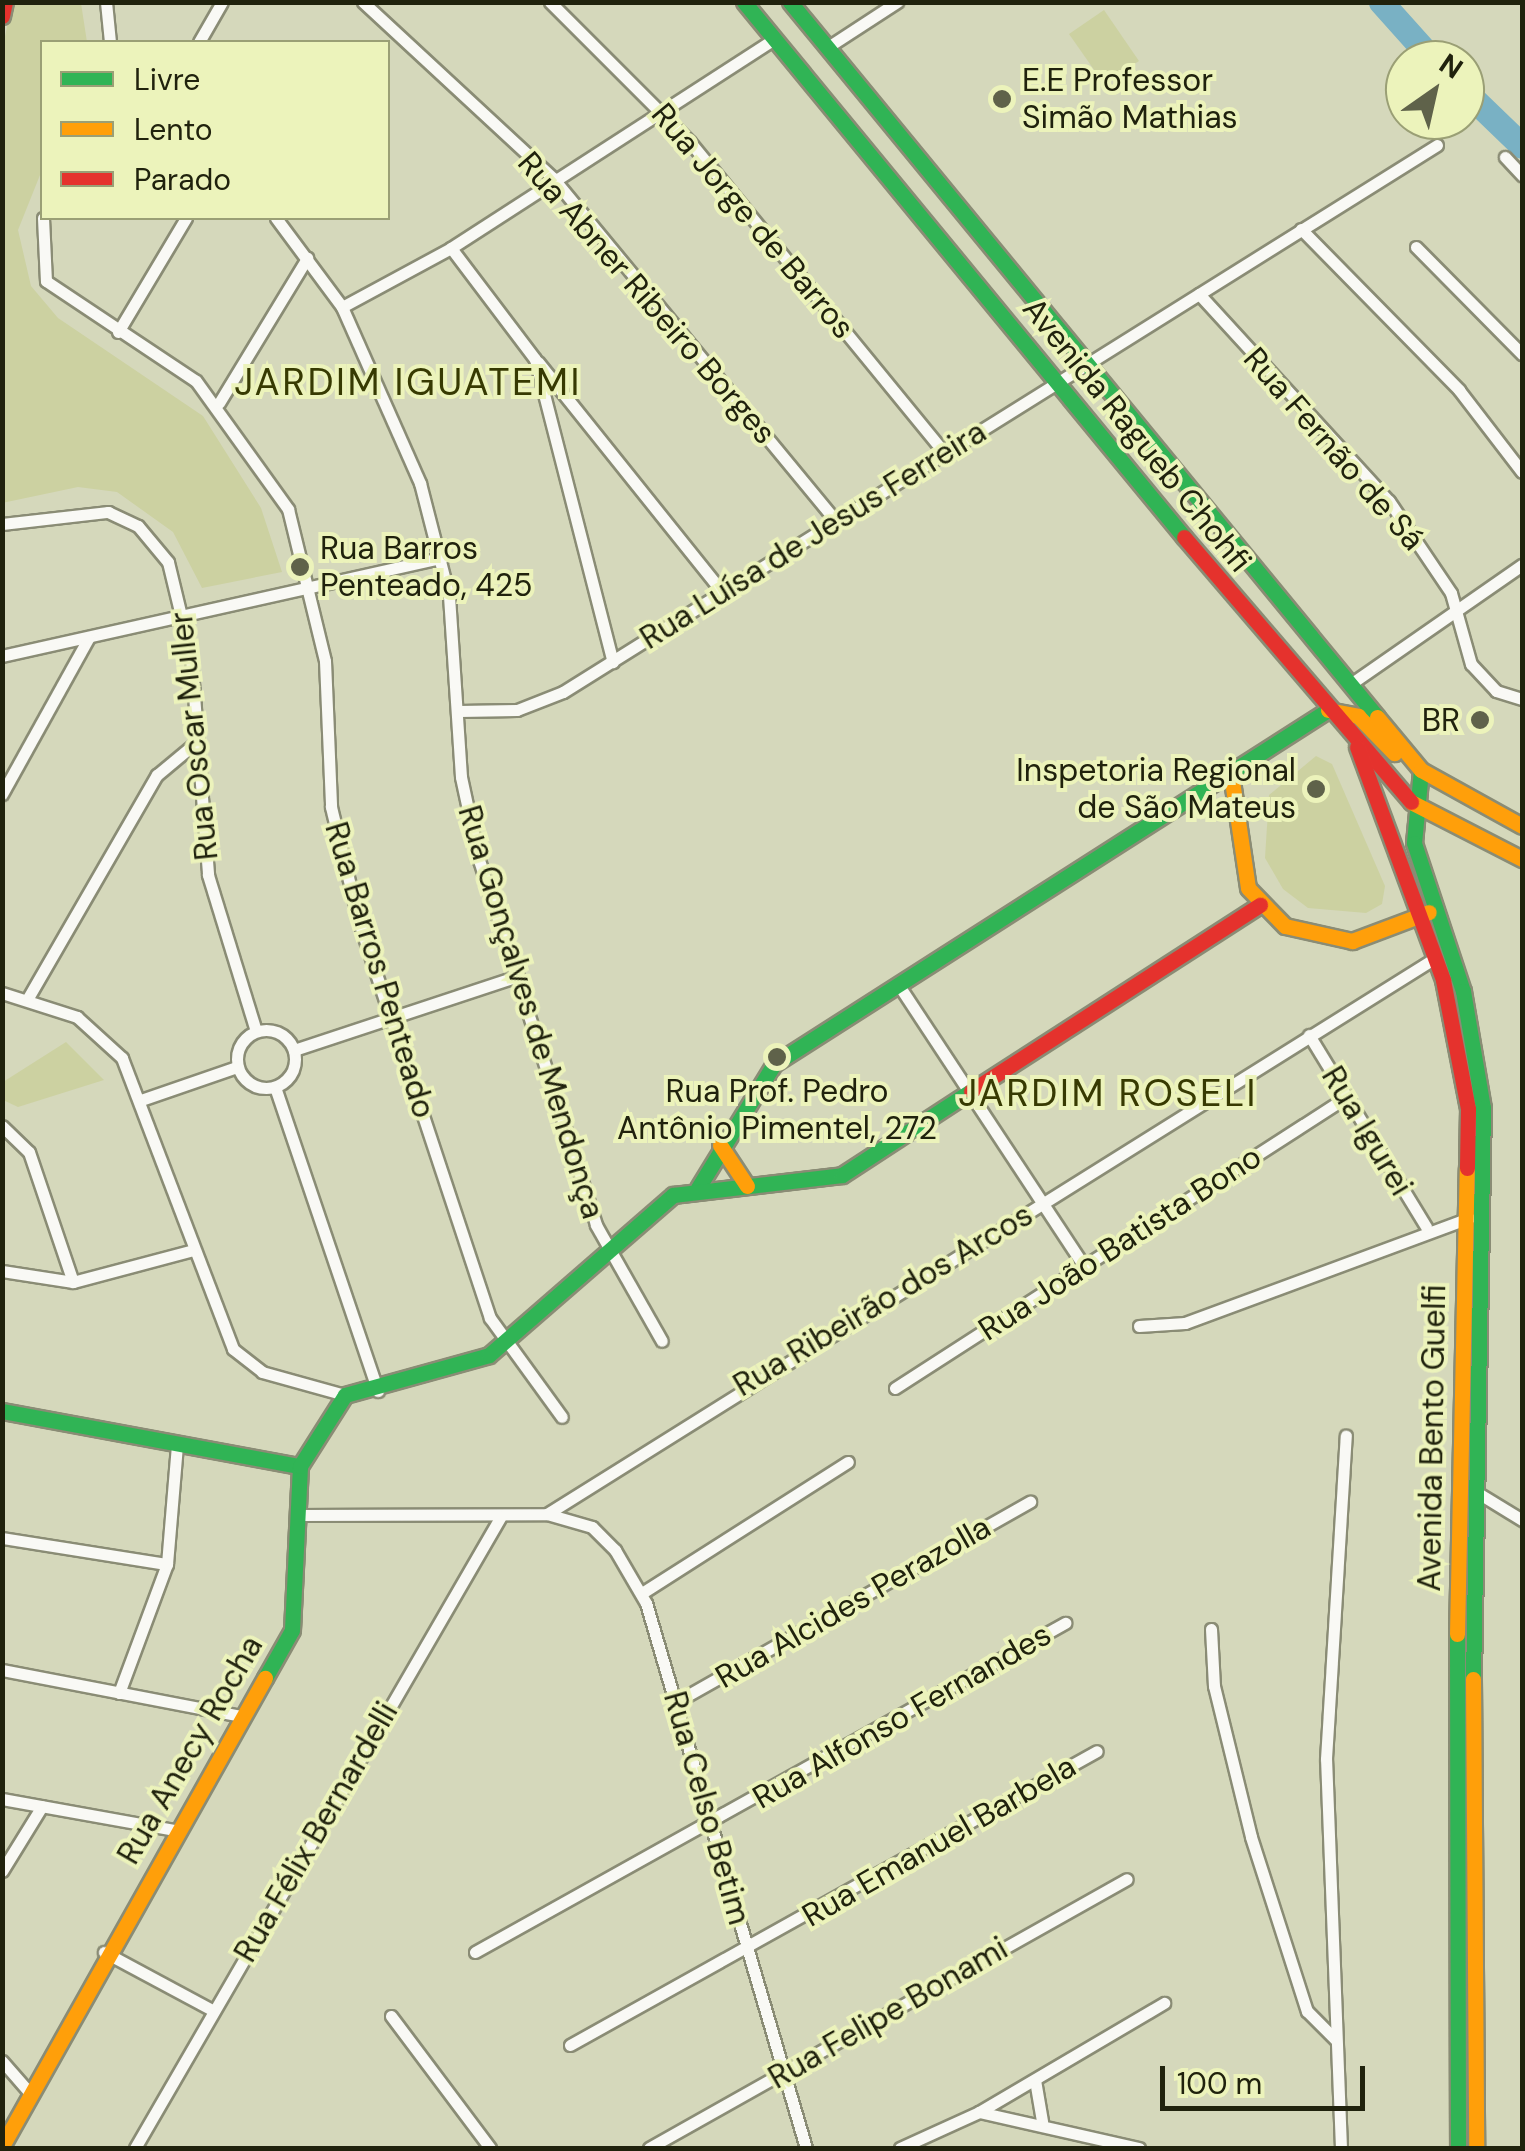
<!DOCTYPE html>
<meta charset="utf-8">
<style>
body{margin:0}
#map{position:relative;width:1525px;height:2151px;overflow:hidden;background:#d5d8bb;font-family:"DM Sans",sans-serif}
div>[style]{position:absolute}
.green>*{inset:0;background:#ccd1a1}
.river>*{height:25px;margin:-12.5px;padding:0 12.5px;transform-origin:12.5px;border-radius:12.5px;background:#79b1c4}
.roads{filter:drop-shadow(2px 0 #8a8c75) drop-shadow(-2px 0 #8a8c75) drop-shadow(0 2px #8a8c75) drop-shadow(0 -2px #8a8c75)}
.street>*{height:11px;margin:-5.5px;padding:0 5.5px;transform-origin:5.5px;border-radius:5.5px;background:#f9f9f5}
.street>.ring{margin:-5.5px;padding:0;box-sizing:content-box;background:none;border:11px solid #f9f9f5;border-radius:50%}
.fast>*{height:15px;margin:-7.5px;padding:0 7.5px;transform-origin:7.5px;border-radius:7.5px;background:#30b455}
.slow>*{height:15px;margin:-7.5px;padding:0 7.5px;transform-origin:7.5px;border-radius:7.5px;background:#ff9f0a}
.jam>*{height:15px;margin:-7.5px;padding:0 7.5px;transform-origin:7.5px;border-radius:7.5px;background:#e5322d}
.dots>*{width:28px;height:28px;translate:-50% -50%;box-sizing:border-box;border:5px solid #ecf3bb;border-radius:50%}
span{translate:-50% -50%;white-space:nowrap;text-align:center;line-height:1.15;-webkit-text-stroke:8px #ecf3bb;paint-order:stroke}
.poi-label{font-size:32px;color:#20220d}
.left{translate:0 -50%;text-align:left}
.right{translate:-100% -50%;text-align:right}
.street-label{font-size:32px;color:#20220d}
.quarter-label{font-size:38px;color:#373a02;letter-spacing:2.5px}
.frame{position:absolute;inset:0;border:5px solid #20220d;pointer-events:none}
.legend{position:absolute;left:40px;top:40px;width:350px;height:180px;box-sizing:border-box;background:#ecf3bb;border:2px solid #9a9f75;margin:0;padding:12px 18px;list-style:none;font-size:30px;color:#20220d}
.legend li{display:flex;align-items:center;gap:20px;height:50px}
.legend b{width:50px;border:2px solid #9a9f75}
.north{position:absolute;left:1385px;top:40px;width:100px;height:100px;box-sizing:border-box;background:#ecf3bb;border:2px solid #9a9f75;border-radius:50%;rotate:34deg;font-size:28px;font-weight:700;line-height:40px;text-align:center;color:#20220d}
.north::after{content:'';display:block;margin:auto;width:35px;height:45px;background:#5f624a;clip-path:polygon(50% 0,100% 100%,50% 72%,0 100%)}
.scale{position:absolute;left:1160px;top:2066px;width:205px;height:45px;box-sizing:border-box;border:5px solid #20220d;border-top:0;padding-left:12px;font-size:30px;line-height:35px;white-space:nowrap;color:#20220d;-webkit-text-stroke:8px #ecf3bb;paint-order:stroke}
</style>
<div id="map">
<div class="green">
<div style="clip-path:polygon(12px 3px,81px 3px,87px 42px,42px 42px,42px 170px,18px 230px,31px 286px,58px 318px,203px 416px,261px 508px,282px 572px,202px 588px,173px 532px,117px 492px,78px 487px,2px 503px,2px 51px)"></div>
<div style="clip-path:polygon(1104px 10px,1139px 61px,1104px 84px,1069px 34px)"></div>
<div style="clip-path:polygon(1316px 756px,1332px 764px,1385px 886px,1382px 904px,1366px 913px,1308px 908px,1283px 889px,1265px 858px,1269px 795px)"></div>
<div style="clip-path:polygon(66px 1042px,104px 1080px,18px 1107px,3px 1100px,3px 1082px)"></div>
</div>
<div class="river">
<div style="left:1381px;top:2px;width:78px;rotate:48.1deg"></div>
<div style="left:1465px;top:91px;width:79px;rotate:44deg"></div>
</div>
<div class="roads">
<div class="street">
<div style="left:106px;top:2px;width:40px;rotate:84.3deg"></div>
<div style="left:363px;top:2px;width:259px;rotate:42.8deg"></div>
<div style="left:553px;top:178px;width:443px;rotate:50.5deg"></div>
<div style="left:550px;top:2px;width:198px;rotate:45deg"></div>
<div style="left:690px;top:142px;width:399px;rotate:50.7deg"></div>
<div style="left:199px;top:42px;width:46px;rotate:-60.1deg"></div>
<div style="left:831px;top:45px;width:79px;rotate:-33.1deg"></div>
<div style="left:1505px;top:157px;width:25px;rotate:47deg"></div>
<div style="left:43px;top:218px;width:63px;rotate:87.3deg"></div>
<div style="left:46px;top:281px;width:180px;rotate:33.7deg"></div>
<div style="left:196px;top:381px;width:158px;rotate:54.3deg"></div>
<div style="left:288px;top:509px;width:156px;rotate:76.3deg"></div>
<div style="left:325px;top:661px;width:146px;rotate:87.6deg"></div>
<div style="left:331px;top:807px;width:118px;rotate:76.3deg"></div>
<div style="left:359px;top:922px;width:417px;rotate:71.7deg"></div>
<div style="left:490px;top:1318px;width:122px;rotate:54deg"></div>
<div style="left:276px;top:218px;width:111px;rotate:53.4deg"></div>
<div style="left:342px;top:307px;width:193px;rotate:66.1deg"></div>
<div style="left:420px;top:483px;width:117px;rotate:75.6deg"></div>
<div style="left:449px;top:596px;width:181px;rotate:86.2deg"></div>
<div style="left:461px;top:777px;width:85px;rotate:77.8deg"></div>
<div style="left:479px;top:860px;width:383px;rotate:72.2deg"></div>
<div style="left:596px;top:1225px;width:133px;rotate:60.4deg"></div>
<div style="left:1301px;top:229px;width:226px;rotate:45.5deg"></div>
<div style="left:1459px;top:390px;width:103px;rotate:52.5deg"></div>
<div style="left:1416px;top:247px;width:151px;rotate:45.3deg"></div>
<div style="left:451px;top:248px;width:139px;rotate:52.9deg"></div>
<div style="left:535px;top:359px;width:313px;rotate:75.6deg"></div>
<div style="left:1199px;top:294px;width:281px;rotate:47.5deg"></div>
<div style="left:1389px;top:501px;width:111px;rotate:56deg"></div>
<div style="left:1451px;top:593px;width:74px;rotate:74.3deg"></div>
<div style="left:1471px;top:664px;width:37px;rotate:47deg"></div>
<div style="left:1496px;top:691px;width:27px;rotate:17deg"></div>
<div style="left:342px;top:307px;width:124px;rotate:-28.4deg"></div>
<div style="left:451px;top:248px;width:386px;rotate:-32.9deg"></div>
<div style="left:118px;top:332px;width:133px;rotate:-59.2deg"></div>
<div style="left:538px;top:362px;width:296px;rotate:51.3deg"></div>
<div style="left:219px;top:403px;width:170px;rotate:-58.7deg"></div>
<div style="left:2px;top:524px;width:107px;rotate:-6.5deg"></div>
<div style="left:108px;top:512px;width:33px;rotate:25deg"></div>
<div style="left:138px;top:526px;width:47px;rotate:50.2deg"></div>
<div style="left:168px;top:562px;width:98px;rotate:76.4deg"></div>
<div style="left:191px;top:657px;width:219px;rotate:85.5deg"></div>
<div style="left:208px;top:875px;width:163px;rotate:72.9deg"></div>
<div style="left:2px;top:656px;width:451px;rotate:-12.6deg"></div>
<div style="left:1352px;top:683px;width:207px;rotate:-34.8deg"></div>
<div style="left:459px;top:711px;width:58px;rotate:-1deg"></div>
<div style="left:517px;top:710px;width:49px;rotate:-21.4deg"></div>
<div style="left:563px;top:692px;width:1031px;rotate:-32.04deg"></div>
<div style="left:2px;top:794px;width:177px;rotate:-61deg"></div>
<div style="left:898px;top:984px;width:336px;rotate:56.6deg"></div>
<div style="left:2px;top:993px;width:79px;rotate:17.7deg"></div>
<div style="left:77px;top:1017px;width:61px;rotate:42.3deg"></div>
<div style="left:122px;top:1058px;width:311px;rotate:69.1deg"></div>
<div style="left:233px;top:1349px;width:37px;rotate:38deg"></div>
<div style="left:262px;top:1372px;width:86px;rotate:15.5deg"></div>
<div style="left:28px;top:998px;width:258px;rotate:-60deg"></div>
<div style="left:157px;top:775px;width:47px;rotate:-39.8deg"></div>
<div class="ring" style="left:237px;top:1030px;width:47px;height:47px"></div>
<div style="left:1309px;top:1035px;width:225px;rotate:58.6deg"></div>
<div style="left:294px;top:1050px;width:236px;rotate:-18.3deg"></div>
<div style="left:275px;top:1087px;width:321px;rotate:71.3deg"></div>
<div style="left:141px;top:1100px;width:102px;rotate:-19deg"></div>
<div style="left:2px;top:1126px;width:37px;rotate:44deg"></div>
<div style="left:29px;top:1152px;width:137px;rotate:71.3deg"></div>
<div style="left:2px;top:1271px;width:72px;rotate:8.8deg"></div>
<div style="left:73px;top:1282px;width:124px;rotate:-14.9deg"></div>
<div style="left:1139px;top:1326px;width:46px;rotate:-3.7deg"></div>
<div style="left:1185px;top:1323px;width:303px;rotate:-20.3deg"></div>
<div style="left:895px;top:1388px;width:535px;rotate:-32.8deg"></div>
<div style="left:1478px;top:1493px;width:52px;rotate:31.5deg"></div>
<div style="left:547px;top:1514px;width:1048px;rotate:-32.05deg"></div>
<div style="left:297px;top:1515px;width:250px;rotate:-0.2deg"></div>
<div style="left:547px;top:1514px;width:47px;rotate:16.1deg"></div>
<div style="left:592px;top:1527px;width:33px;rotate:45deg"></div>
<div style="left:615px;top:1550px;width:61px;rotate:59.7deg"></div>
<div style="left:646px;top:1603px;width:568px;rotate:73.64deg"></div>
<div style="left:2px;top:1538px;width:167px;rotate:9deg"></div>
<div style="left:642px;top:1593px;width:244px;rotate:-32.5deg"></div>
<div style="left:1211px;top:1629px;width:57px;rotate:87deg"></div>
<div style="left:1214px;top:1686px;width:155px;rotate:76.2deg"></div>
<div style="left:1251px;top:1837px;width:183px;rotate:72.2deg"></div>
<div style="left:1307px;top:2011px;width:40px;rotate:45deg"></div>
<div style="left:2px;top:1670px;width:244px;rotate:10.9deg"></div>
<div style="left:119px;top:1693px;width:138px;rotate:-69.6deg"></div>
<div style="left:167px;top:1564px;width:120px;rotate:-85.2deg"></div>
<div style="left:676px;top:1702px;width:407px;rotate:-29.5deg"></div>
<div style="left:2px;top:1799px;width:176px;rotate:10.2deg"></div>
<div style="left:2px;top:1871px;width:76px;rotate:-58.4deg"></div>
<div style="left:104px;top:1952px;width:123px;rotate:28.2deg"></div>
<div style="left:475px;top:1952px;width:676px;rotate:-29.15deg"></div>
<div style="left:391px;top:2016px;width:165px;rotate:53.1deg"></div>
<div style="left:570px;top:2045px;width:603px;rotate:-29.16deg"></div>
<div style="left:2px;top:2061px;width:40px;rotate:49deg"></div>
<div style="left:1035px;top:2080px;width:42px;rotate:80.3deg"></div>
<div style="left:979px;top:2112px;width:215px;rotate:-30.5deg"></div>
<div style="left:135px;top:2148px;width:730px;rotate:-59.92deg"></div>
<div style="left:649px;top:2148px;width:548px;rotate:-29.37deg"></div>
<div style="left:900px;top:2148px;width:87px;rotate:-24.5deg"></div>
<div style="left:979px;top:2112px;width:164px;rotate:12.7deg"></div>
<div style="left:1341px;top:2148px;width:389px;rotate:-92.2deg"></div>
<div style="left:1326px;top:1759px;width:324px;rotate:-86.5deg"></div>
</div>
<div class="fast">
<div style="left:744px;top:2px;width:693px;rotate:50.57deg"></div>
<div style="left:790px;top:2px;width:925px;rotate:50.61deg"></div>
<div style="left:1421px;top:770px;width:73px;rotate:95.5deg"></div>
<div style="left:1414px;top:843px;width:156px;rotate:71.7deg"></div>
<div style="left:1463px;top:991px;width:119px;rotate:80.3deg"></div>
<div style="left:1483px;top:1108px;width:571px;rotate:91deg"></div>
<div style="left:698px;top:1188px;width:145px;rotate:-58.5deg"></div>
<div style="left:774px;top:1064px;width:657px;rotate:-32.58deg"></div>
<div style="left:2px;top:1411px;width:303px;rotate:10.5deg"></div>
<div style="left:1457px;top:1634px;width:514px;rotate:89.89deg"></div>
<div style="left:265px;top:1678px;width:55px;rotate:-60.6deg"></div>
<div style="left:292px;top:1630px;width:164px;rotate:-87.2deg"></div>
<div style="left:300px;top:1466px;width:84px;rotate:-57.6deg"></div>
<div style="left:345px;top:1395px;width:149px;rotate:-15.5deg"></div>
<div style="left:489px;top:1355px;width:244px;rotate:-41deg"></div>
<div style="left:673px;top:1195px;width:170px;rotate:-6.7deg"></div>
<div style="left:842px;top:1175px;width:154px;rotate:-33.1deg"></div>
</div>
<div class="slow">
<div style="left:1328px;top:710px;width:31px;rotate:11deg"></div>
<div style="left:1358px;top:716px;width:52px;rotate:45.8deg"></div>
<div style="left:1377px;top:717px;width:69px;rotate:50.3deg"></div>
<div style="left:1421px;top:770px;width:115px;rotate:29deg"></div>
<div style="left:1231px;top:774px;width:115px;rotate:81.5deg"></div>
<div style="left:1248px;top:888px;width:53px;rotate:45.8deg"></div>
<div style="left:1285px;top:926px;width:69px;rotate:12.6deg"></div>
<div style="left:1352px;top:941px;width:82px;rotate:-20.6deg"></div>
<div style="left:1411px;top:802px;width:125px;rotate:27.2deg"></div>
<div style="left:720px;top:1145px;width:49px;rotate:56.6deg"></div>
<div style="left:1457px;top:1634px;width:466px;rotate:-88.8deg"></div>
<div style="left:1473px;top:1679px;width:469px;rotate:89.6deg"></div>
<div style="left:2px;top:2146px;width:537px;rotate:-60.67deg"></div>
</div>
<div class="jam">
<div style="left:2px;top:16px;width:14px;rotate:-78deg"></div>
<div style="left:1184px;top:537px;width:349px;rotate:49.4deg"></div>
<div style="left:1357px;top:747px;width:248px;rotate:69.7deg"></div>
<div style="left:1443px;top:980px;width:131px;rotate:79deg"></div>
<div style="left:1468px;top:1109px;width:59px;rotate:91deg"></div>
<div style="left:971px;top:1091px;width:344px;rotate:-32.8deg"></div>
</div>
</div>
<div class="dots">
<div style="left:1002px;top:99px;background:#5f624a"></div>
<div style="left:300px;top:567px;background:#5f624a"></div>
<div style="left:1480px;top:720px;background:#5f624a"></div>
<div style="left:1316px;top:789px;background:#5f624a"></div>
<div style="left:777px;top:1057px;background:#5f624a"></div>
</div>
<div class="poi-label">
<span class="left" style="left:1022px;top:99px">E.E Professor<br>Simão Mathias</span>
<span class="left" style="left:320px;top:567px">Rua Barros<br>Penteado, 425</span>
<span class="right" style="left:1460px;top:720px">BR</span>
<span class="right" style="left:1296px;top:789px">Inspetoria Regional<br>de São Mateus</span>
<span style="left:777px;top:1110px">Rua Prof. Pedro<br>Antônio Pimentel, 272</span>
</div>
<div class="street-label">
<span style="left:753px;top:221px;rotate:50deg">Rua Jorge de Barros</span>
<span style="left:647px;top:298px;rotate:49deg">Rua Abner Ribeiro Borges</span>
<span style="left:1137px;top:435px;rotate:51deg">Avenida Ragueb Chohfi</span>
<span style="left:1334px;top:449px;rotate:49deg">Rua Fernão de Sá</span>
<span style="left:813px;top:535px;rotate:-32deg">Rua Luísa de Jesus Ferreira</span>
<span style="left:194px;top:736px;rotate:-96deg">Rua Oscar Muller</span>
<span style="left:380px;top:970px;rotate:73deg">Rua Barros Penteado</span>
<span style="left:531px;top:1012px;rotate:73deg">Rua Gonçalves de Mendonça</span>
<span style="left:1367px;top:1131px;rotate:59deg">Rua Igurei</span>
<span style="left:1120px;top:1243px;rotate:-33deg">Rua João Batista Bono</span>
<span style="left:883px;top:1300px;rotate:-31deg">Rua Ribeirão dos Arcos</span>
<span style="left:1432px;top:1438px;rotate:-89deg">Avenida Bento Guelfi</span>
<span style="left:853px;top:1602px;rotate:-30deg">Rua Alcides Perazolla</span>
<span style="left:902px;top:1716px;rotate:-30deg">Rua Alfonso Fernandes</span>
<span style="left:190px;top:1750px;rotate:-60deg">Rua Anecy Rocha</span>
<span style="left:707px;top:1808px;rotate:74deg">Rua Celso Betim</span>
<span style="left:316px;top:1832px;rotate:-60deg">Rua Félix Bernardelli</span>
<span style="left:939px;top:1841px;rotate:-30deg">Rua Emanuel Barbela</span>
<span style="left:888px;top:2013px;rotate:-30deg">Rua Felipe Bonami</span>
</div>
<div class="quarter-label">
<span style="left:408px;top:383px">JARDIM IGUATEMI</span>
<span style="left:1108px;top:1094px">JARDIM ROSELI</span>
</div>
<div class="frame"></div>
<ul class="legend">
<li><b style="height:12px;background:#30b455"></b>Livre</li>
<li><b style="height:12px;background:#ff9f0a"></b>Lento</li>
<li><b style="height:12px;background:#e5322d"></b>Parado</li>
</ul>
<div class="north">N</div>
<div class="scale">100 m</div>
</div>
